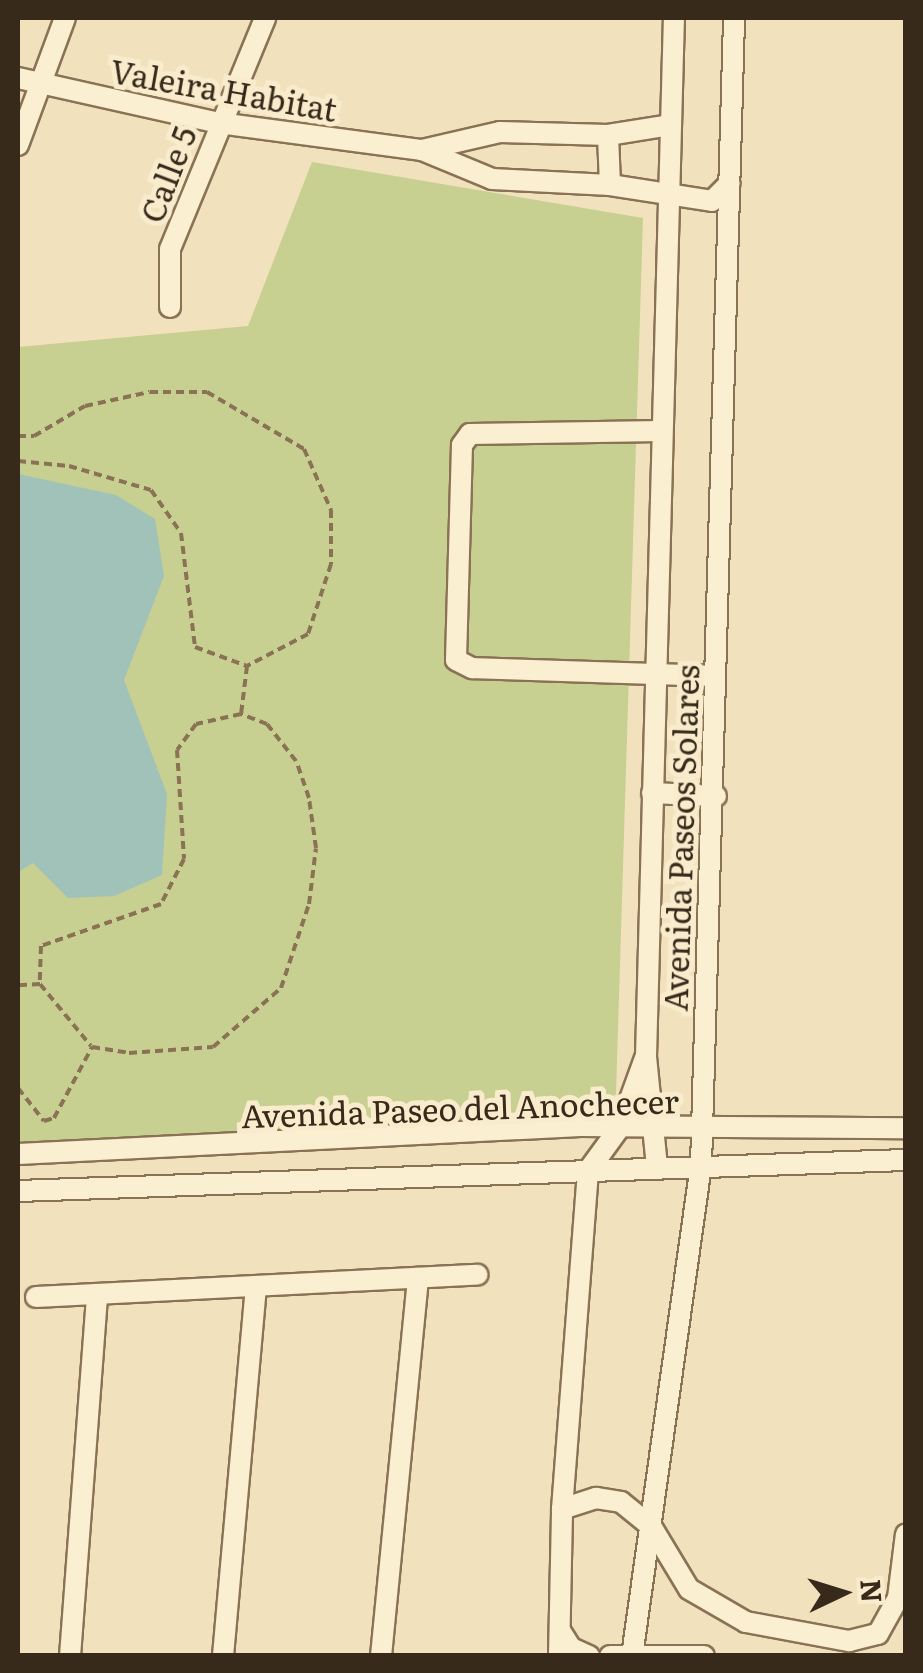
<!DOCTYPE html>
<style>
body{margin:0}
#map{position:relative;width:923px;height:1673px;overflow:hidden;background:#f1e2bd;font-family:Literata,serif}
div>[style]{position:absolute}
.green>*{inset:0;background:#c7cf91}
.water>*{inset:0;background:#a1c2b9}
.path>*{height:4px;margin-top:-2px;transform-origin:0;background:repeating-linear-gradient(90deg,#8a7255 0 8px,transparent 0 13px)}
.roads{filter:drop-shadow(2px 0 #8a7255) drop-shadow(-2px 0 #8a7255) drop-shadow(0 2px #8a7255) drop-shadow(0 -2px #8a7255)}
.minor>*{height:20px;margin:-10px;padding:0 10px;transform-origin:10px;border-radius:10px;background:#fbefd1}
span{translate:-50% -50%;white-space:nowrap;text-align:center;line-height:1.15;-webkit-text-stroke:10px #f8eccd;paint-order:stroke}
.street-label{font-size:32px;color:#382a1b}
.frame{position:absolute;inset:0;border:20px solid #382a1b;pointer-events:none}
.north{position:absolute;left:793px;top:1543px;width:100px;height:100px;-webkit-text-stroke:8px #f8eccd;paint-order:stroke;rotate:86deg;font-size:28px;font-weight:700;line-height:40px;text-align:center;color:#382a1b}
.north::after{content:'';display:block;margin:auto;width:35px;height:45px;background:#382a1b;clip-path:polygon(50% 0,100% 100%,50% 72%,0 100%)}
</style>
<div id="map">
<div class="green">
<div style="clip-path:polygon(312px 162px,643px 218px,616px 1094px,586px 1115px,18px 1146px,18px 347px,248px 326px)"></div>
</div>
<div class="water">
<div style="clip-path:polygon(18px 474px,116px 495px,155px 519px,164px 576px,124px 680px,167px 794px,162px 875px,114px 896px,68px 898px,33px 863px,18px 872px)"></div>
</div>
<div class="path">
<div style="left:18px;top:436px;width:16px"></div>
<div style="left:34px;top:436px;width:59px;rotate:-30.5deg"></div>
<div style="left:85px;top:406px;width:66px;rotate:-12.2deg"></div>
<div style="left:150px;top:392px;width:57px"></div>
<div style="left:207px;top:392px;width:113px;rotate:30.4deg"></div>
<div style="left:304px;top:449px;width:67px;rotate:66.1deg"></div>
<div style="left:331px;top:510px;width:54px;rotate:90deg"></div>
<div style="left:331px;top:564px;width:74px;rotate:108.2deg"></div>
<div style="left:308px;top:634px;width:69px;rotate:152.3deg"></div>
<div style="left:18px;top:461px;width:51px;rotate:5.6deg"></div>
<div style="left:69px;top:466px;width:85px;rotate:16.3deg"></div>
<div style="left:151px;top:490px;width:52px;rotate:55.1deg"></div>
<div style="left:181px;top:533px;width:115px;rotate:83deg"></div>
<div style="left:195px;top:647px;width:55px;rotate:20.1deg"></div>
<div style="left:247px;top:666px;width:48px;rotate:97.1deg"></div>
<div style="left:241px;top:714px;width:46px;rotate:167.5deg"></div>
<div style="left:196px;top:724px;width:32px;rotate:126deg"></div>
<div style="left:177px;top:750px;width:109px;rotate:86.3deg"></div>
<div style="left:184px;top:859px;width:51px;rotate:117.1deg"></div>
<div style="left:161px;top:904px;width:127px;rotate:160.7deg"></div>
<div style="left:41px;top:946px;width:38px;rotate:92deg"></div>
<div style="left:40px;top:984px;width:22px;rotate:177deg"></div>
<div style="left:40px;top:984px;width:80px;rotate:50.6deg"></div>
<div style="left:18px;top:1088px;width:42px;rotate:51.8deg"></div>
<div style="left:44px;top:1121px;width:10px;rotate:-17deg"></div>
<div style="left:54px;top:1118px;width:81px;rotate:-61.8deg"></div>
<div style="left:92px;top:1047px;width:37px;rotate:9deg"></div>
<div style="left:129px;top:1053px;width:84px;rotate:-4.1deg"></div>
<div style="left:213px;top:1047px;width:90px;rotate:-40.9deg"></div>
<div style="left:281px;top:988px;width:89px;rotate:-71.6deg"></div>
<div style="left:309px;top:904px;width:56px;rotate:-82.9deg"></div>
<div style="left:316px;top:848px;width:50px;rotate:-98deg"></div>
<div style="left:309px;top:798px;width:39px;rotate:-109deg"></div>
<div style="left:296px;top:761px;width:47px;rotate:-128.1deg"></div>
<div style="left:267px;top:724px;width:28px;rotate:-159deg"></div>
</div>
<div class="roads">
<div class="minor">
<div style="left:18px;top:78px;width:206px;rotate:12.6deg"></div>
<div style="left:219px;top:123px;width:205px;rotate:7.6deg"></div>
<div style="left:422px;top:150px;width:76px;rotate:22.5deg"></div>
<div style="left:492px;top:179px;width:118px;rotate:2.9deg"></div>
<div style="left:610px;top:185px;width:103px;rotate:8.9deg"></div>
<div style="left:712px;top:201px;width:25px;rotate:-45deg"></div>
<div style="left:608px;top:135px;width:50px;rotate:87.7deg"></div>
<div style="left:18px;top:145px;width:135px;rotate:-69.7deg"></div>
<div style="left:422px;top:150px;width:80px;rotate:-13deg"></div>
<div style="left:500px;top:132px;width:108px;rotate:1.6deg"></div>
<div style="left:608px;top:135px;width:64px;rotate:-9deg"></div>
<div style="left:170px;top:307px;width:58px;rotate:-90deg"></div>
<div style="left:170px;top:249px;width:250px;rotate:-67.6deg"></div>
<div style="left:661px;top:431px;width:191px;rotate:179.1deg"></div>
<div style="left:470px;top:434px;width:14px;rotate:126deg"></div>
<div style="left:462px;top:445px;width:215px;rotate:91.6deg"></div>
<div style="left:456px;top:660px;width:18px;rotate:27deg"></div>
<div style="left:472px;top:668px;width:242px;rotate:1.9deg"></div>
<div style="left:652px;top:793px;width:64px;rotate:2.7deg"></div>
<div style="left:18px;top:1154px;width:563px;rotate:-2.85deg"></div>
<div style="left:580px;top:1126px;width:326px;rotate:0.4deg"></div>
<div style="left:657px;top:1167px;width:111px;rotate:-95.7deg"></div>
<div style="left:646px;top:1057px;width:1039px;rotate:-88.46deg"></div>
<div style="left:18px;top:1191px;width:889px;rotate:-2deg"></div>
<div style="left:36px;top:1297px;width:442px;rotate:-2.9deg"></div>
<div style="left:562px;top:1509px;width:36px;rotate:-18deg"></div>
<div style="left:596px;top:1498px;width:25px;rotate:9deg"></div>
<div style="left:621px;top:1502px;width:38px;rotate:39deg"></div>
<div style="left:651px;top:1526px;width:74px;rotate:58.9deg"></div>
<div style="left:689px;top:1589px;width:66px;rotate:30.1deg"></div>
<div style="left:746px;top:1622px;width:105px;rotate:10.5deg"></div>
<div style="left:849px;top:1641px;width:30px;rotate:-14deg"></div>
<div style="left:878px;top:1634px;width:41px;rotate:-60.9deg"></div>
<div style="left:898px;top:1598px;width:64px;rotate:-82.9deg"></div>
<div style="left:561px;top:1632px;width:19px;rotate:58deg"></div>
<div style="left:571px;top:1648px;width:20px;rotate:24deg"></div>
<div style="left:70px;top:1656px;width:363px;rotate:-85.7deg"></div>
<div style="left:223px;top:1656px;width:371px;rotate:-84.9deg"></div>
<div style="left:381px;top:1656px;width:380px;rotate:-84.4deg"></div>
<div style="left:559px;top:1656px;width:147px;rotate:-88.8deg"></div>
<div style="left:562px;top:1509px;width:339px;rotate:-85.6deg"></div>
<div style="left:588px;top:1171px;width:54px;rotate:-54deg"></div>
<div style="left:620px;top:1127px;width:73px;rotate:-70.1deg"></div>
<div style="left:610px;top:1656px;width:94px"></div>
<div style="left:632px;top:1656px;width:495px;rotate:-82deg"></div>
<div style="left:701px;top:1166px;width:1148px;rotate:-88.35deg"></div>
</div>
</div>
<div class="street-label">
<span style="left:224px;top:89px;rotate:10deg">Valeira Habitat</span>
<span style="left:167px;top:174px;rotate:-69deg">Calle 5</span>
<span style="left:680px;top:838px;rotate:-88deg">Avenida Paseos Solares</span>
<span style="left:460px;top:1107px;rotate:-2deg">Avenida Paseo del Anochecer</span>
</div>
<div class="frame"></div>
<div class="north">N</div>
</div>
